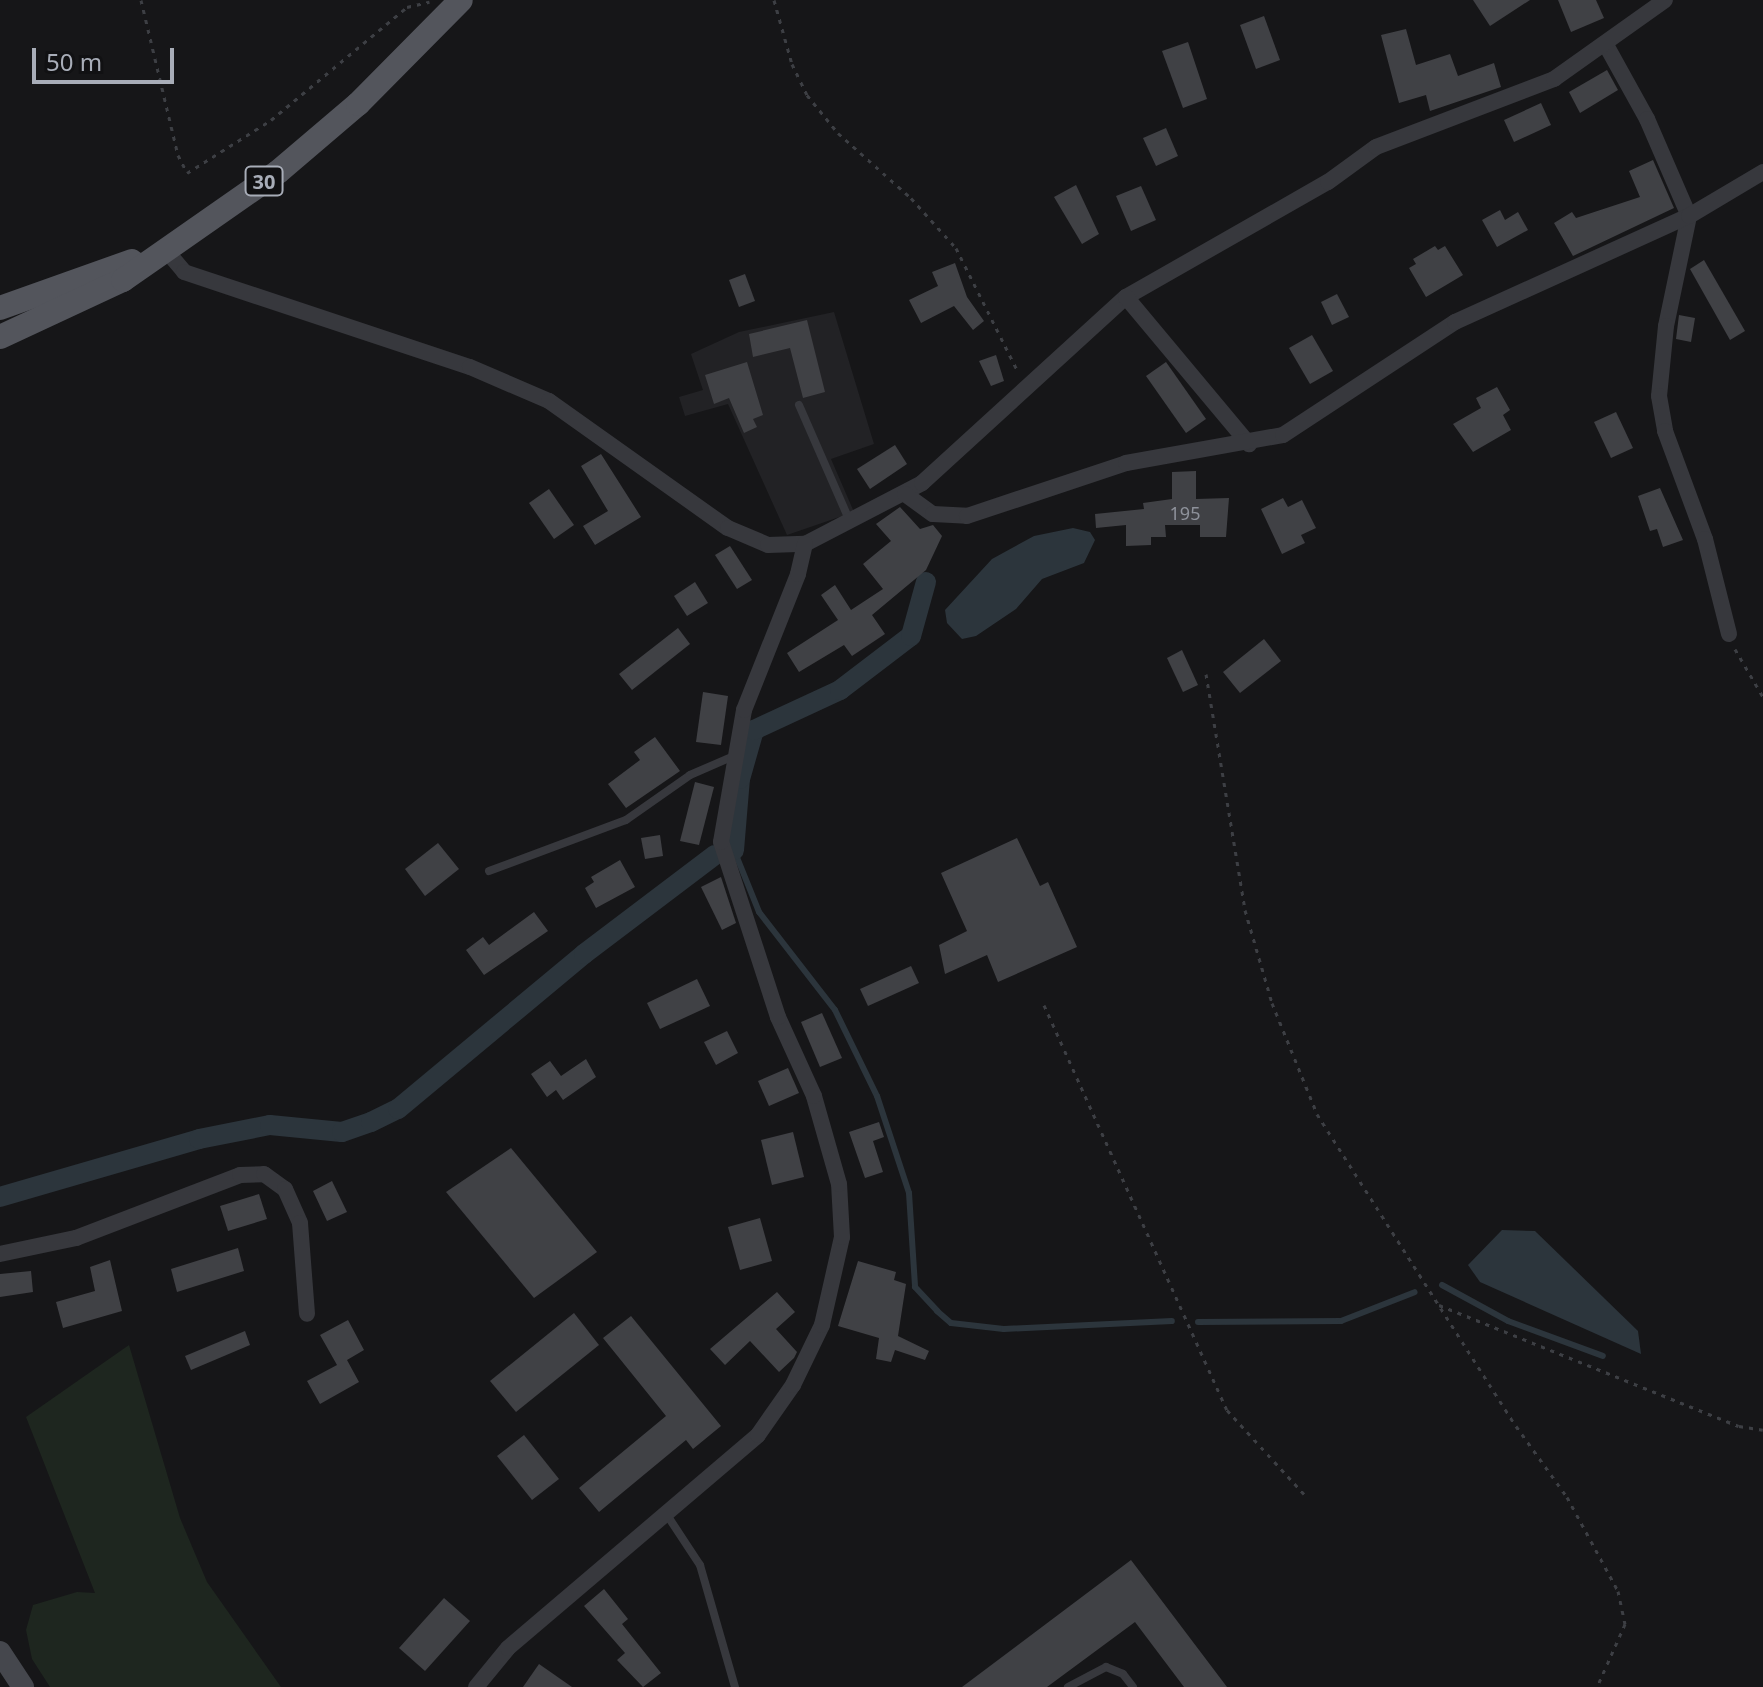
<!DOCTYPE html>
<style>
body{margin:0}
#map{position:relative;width:1763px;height:1687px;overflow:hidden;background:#161618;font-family:"Noto Sans",sans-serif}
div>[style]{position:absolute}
.built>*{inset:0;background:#222225}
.green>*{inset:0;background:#1e261f}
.water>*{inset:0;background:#2c353c}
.stream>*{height:6px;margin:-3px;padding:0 3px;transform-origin:3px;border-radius:3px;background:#2c353c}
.canal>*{height:20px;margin:-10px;padding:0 10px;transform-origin:10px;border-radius:10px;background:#2c353c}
.building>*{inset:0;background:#404145}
.path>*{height:3px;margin-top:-1.5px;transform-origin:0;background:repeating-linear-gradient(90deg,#3d3f44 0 4px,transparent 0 10px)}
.service>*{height:8px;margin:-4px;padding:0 4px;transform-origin:4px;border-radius:4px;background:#37383d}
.minor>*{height:16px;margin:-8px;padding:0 8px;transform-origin:8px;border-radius:8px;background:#37383d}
.secondary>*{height:22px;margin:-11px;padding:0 11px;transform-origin:11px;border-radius:11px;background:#45474d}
.primary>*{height:24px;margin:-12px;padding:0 12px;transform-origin:12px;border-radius:12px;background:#53555c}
span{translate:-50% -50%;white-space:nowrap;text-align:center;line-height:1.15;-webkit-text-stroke:7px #111113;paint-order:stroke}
.number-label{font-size:18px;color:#8e929b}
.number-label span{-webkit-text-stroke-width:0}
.shield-label span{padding:2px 6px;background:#111113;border:2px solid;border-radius:6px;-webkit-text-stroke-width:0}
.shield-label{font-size:20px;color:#a8adb8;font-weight:700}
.scale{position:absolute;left:32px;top:48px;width:142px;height:36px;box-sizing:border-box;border:4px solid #a8adb8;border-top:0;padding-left:10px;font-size:24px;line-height:28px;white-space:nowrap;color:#a8adb8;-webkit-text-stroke:6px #111113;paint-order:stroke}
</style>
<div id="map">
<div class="built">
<div style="clip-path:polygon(834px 312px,874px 444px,831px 459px,854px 512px,787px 535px,728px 404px,685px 416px,679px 397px,703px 390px,691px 354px,739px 332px)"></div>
</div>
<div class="green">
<div style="clip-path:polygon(129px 1345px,180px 1518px,207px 1582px,281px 1687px,50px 1687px,32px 1659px,26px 1630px,33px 1605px,77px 1592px,95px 1593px,26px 1417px)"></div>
</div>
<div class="water">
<div style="clip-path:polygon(1073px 528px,1090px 532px,1095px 540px,1084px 563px,1042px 579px,1016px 609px,976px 636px,962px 639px,947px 623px,945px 610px,992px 559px,1034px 536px)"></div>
<div style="clip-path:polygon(1502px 1230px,1535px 1231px,1638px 1331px,1641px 1354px,1480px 1282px,1468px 1265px)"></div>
</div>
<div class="stream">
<div style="left:734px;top:850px;width:67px;rotate:68deg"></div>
<div style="left:759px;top:912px;width:124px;rotate:52.2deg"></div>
<div style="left:835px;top:1010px;width:96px;rotate:64deg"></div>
<div style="left:877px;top:1096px;width:102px;rotate:71.7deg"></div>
<div style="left:909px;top:1193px;width:94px;rotate:86.3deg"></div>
<div style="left:915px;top:1287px;width:33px;rotate:47deg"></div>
<div style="left:937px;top:1311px;width:18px;rotate:41deg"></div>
<div style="left:951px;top:1323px;width:53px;rotate:6.5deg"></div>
<div style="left:1004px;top:1329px;width:168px;rotate:-2.7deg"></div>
<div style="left:1442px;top:1285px;width:75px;rotate:28.6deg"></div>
<div style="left:1508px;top:1321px;width:101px;rotate:20.2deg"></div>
<div style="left:1198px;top:1322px;width:143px;rotate:-0.4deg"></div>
<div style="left:1341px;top:1321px;width:79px;rotate:-21.4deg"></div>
</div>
<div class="canal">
<div style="left:734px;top:850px;width:71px;rotate:-85.2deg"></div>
<div style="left:740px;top:779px;width:51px;rotate:-74.1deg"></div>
<div style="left:754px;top:730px;width:95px;rotate:-24.9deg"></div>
<div style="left:840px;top:690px;width:89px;rotate:-37.3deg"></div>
<div style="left:911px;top:636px;width:56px;rotate:-74.5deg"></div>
<div style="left:0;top:1197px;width:207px;rotate:-16.2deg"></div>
<div style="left:199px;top:1139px;width:72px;rotate:-11.2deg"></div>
<div style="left:270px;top:1125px;width:72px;rotate:5.6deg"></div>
<div style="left:342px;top:1132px;width:31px;rotate:-19deg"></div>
<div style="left:371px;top:1122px;width:30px;rotate:-26deg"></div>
<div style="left:398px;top:1109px;width:242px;rotate:-39.8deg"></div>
<div style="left:584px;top:954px;width:164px;rotate:-37.1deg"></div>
</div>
<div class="building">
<div style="clip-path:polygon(1473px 0,1530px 0,1490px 26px)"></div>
<div style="clip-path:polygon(1558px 0,1596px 0,1604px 18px,1571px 32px)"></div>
<div style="clip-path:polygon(1264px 16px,1280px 60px,1256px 69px,1240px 25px)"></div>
<div style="clip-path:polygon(1406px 29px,1416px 65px,1450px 54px,1458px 76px,1494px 63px,1501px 87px,1430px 111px,1426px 95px,1399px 103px,1381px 35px)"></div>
<div style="clip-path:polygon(1188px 42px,1207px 99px,1183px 108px,1162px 51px)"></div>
<div style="clip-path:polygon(1607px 70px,1618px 90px,1580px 113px,1569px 92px)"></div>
<div style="clip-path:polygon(1541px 103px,1551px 125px,1514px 142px,1504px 120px)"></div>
<div style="clip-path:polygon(1166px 128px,1178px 156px,1156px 166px,1143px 138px)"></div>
<div style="clip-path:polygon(1653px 160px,1674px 208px,1573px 256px,1554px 223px,1572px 212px,1576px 218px,1640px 197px,1629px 171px)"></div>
<div style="clip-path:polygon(1076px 185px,1099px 234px,1082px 244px,1054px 197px)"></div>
<div style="clip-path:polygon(1141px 186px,1156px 220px,1131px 231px,1116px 196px)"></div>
<div style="clip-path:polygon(1500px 210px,1505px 220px,1518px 212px,1528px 230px,1497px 247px,1482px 220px)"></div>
<div style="clip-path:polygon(1435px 246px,1438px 250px,1445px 246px,1463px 275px,1426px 297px,1409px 268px,1416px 264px,1413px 259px)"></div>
<div style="clip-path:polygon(1704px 260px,1745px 331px,1730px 340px,1690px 269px)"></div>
<div style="clip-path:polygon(955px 263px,967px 297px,984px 321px,973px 330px,954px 306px,921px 323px,909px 300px,938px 286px,932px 272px)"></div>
<div style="clip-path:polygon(745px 274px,755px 301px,739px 307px,729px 280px)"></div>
<div style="clip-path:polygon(1337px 294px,1349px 317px,1332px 325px,1321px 302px)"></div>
<div style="clip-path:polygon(1679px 315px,1695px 318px,1691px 342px,1676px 339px)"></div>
<div style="clip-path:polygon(807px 320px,825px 392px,803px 398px,790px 348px,753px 357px,749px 334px)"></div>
<div style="clip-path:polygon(1312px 335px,1333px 371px,1310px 384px,1289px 348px)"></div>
<div style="clip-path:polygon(996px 355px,1004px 381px,991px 386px,979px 361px)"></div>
<div style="clip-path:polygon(747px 362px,763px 415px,753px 419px,757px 427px,744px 433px,729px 398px,714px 404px,705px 375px)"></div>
<div style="clip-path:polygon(1166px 362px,1206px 419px,1186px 433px,1146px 376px)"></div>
<div style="clip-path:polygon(1497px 387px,1510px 410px,1503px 415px,1511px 430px,1473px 452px,1453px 424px,1481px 408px,1476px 398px)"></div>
<div style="clip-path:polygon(1616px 412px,1633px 448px,1611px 458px,1594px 422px)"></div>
<div style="clip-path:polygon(895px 445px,907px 464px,870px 489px,857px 469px)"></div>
<div style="clip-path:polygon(601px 454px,641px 517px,595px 545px,583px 526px,608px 511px,581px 466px)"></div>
<div style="clip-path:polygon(1196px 471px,1196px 499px,1229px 498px,1226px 537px,1200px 537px,1200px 525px,1165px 525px,1166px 537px,1151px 537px,1151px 545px,1126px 546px,1126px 525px,1096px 528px,1095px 514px,1144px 509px,1143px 503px,1172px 499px,1172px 472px)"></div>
<div style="clip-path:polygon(1660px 488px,1683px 540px,1663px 547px,1657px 529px,1650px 531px,1638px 496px)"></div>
<div style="clip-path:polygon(549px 489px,574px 525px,554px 539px,529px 503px)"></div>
<div style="clip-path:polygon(1283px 498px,1288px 507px,1302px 500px,1316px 528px,1301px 535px,1305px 543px,1282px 554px,1261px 509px)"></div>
<div style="clip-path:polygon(900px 507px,920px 529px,933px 525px,942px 536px,926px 570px,872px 615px,885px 634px,852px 656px,844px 645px,799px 672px,787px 653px,838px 620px,821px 595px,835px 585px,851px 610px,883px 589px,863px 564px,891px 541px,876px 524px)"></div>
<div style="clip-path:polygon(730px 546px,752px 580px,737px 589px,715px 555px)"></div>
<div style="clip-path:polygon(695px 582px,708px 603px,687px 616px,674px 596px)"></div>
<div style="clip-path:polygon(678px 628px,690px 644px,632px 690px,619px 674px)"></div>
<div style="clip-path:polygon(1264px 639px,1281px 661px,1240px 693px,1223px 672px)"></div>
<div style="clip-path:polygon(1182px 650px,1198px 685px,1183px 692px,1167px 658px)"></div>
<div style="clip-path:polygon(703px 692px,728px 696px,721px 745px,696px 742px)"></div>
<div style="clip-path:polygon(655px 737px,680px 771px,626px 808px,608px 784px,640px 760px,634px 752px)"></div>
<div style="clip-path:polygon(695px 782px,714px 787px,699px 845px,680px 841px)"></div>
<div style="clip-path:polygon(660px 835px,663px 856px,645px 859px,641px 838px)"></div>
<div style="clip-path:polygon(1017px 838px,1040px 886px,1048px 882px,1077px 947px,998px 982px,987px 955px,945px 974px,939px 945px,967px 931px,941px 873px)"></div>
<div style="clip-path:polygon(438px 843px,459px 869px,425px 896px,405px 869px)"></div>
<div style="clip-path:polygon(620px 860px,635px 887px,596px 908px,585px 888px,594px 882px,591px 877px)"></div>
<div style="clip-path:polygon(721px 877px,736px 923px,722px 930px,701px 887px)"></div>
<div style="clip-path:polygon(534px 912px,548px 931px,484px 975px,466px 950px,483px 937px,489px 945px)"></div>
<div style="clip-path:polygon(911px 966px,919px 983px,868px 1006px,860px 989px)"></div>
<div style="clip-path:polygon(697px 979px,710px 1006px,660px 1029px,647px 1003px)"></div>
<div style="clip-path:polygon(822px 1013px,842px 1058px,820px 1067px,801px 1022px)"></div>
<div style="clip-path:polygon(727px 1031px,738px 1053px,716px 1065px,704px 1042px)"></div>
<div style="clip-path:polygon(586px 1059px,596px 1077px,563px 1100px,556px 1090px,547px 1097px,531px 1074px,550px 1061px,561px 1076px)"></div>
<div style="clip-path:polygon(788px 1068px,799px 1093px,769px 1106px,758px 1081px)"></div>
<div style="clip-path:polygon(879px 1122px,884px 1137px,873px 1141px,883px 1172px,865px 1178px,849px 1132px)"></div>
<div style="clip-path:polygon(793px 1132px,804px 1177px,772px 1185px,761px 1140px)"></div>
<div style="clip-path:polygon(511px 1148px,597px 1252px,534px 1298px,446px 1192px)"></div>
<div style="clip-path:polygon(332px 1181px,347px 1212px,327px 1221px,313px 1191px)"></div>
<div style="clip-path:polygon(259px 1194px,267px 1219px,228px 1231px,220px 1206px)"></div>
<div style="clip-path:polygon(760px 1218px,772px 1261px,740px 1270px,728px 1227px)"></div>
<div style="clip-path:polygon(238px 1248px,244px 1271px,177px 1292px,171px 1269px)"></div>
<div style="clip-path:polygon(110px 1260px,122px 1311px,63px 1328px,56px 1302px,95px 1291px,90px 1267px)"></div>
<div style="clip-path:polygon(858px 1261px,896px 1272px,894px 1280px,906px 1284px,898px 1336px,929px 1351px,925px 1360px,895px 1350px,891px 1362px,876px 1359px,879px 1338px,838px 1326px)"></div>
<div style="clip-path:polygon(31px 1271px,33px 1292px,0 1297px,0 1274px)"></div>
<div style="clip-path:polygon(777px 1292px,795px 1312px,776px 1329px,797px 1352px,794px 1358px,779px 1372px,750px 1341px,725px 1365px,710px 1349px)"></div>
<div style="clip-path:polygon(574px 1313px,599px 1345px,516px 1412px,490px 1381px)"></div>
<div style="clip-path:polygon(631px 1316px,721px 1426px,693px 1449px,686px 1440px,599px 1512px,579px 1488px,666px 1416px,603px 1338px)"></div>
<div style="clip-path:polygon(348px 1320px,364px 1350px,347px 1360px,359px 1382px,320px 1404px,307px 1381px,337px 1365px,320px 1335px)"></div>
<div style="clip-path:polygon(245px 1331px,250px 1345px,191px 1370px,185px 1356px)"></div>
<div style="clip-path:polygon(524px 1435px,559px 1479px,532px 1500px,497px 1456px)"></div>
<div style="clip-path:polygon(1131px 1560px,1227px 1687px,1184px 1687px,1135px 1622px,1047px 1687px,962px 1687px)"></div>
<div style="clip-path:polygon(604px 1589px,628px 1619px,622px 1624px,661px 1673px,643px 1687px,617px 1660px,625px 1653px,584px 1606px)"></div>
<div style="clip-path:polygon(444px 1598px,470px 1621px,425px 1671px,399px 1648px)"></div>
<div style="clip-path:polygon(539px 1664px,572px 1687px,523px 1687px)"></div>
</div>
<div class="path">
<div style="left:141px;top:0;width:159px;rotate:76.6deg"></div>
<div style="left:178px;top:155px;width:20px;rotate:63deg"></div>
<div style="left:187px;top:173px;width:99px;rotate:-32.2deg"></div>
<div style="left:271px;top:120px;width:177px;rotate:-39.7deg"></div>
<div style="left:407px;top:7px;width:23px;rotate:-13deg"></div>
<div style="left:774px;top:0;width:66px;rotate:74.3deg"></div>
<div style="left:792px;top:64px;width:34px;rotate:64deg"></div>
<div style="left:807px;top:95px;width:49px;rotate:50.8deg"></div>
<div style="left:838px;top:133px;width:98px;rotate:41.7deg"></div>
<div style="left:911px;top:198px;width:67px;rotate:48deg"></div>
<div style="left:956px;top:248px;width:136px;rotate:63.4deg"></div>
<div style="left:1735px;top:649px;width:56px;rotate:59.7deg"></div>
<div style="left:1206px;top:674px;width:239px;rotate:80.6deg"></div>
<div style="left:1245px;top:910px;width:97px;rotate:73.8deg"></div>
<div style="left:1272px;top:1003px;width:120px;rotate:67.9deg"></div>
<div style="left:1317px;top:1114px;width:370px;rotate:57.5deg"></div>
<div style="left:1516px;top:1426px;width:87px;rotate:54.3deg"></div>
<div style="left:1567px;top:1497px;width:107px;rotate:61.5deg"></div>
<div style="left:1618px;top:1591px;width:34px;rotate:78deg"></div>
<div style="left:1625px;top:1624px;width:69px;rotate:114deg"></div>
<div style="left:1044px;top:1005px;width:444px;rotate:65.7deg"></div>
<div style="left:1227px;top:1410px;width:114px;rotate:47.5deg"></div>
<div style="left:1439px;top:1305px;width:323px;rotate:22deg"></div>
<div style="left:1739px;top:1426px;width:24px;rotate:9deg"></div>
</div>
<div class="service">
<div style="left:799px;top:405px;width:128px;rotate:66.4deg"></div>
<div style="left:489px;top:871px;width:146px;rotate:-20.4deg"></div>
<div style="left:626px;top:820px;width:78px;rotate:-35.1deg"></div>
<div style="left:690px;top:775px;width:50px;rotate:-23.5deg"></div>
<div style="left:667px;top:1515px;width:60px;rotate:56.6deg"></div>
<div style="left:700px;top:1565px;width:127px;rotate:74deg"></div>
<div style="left:1068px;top:1687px;width:43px;rotate:-27.8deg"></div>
<div style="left:1106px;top:1667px;width:18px;rotate:22deg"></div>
<div style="left:1123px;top:1674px;width:16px;rotate:52deg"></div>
</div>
<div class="minor">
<div style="left:1606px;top:45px;width:85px;rotate:61deg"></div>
<div style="left:1647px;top:119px;width:106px;rotate:66.6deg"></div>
<div style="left:1689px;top:216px;width:112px;rotate:101.8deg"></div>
<div style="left:1666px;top:326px;width:70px;rotate:95.7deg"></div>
<div style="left:1659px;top:396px;width:36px;rotate:80deg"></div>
<div style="left:1665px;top:431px;width:115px;rotate:69.7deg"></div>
<div style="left:1705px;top:539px;width:98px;rotate:75.8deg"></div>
<div style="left:165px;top:249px;width:30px;rotate:50deg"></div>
<div style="left:184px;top:272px;width:301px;rotate:18.4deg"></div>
<div style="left:470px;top:367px;width:86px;rotate:23.3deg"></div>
<div style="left:549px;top:401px;width:219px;rotate:35.4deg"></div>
<div style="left:728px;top:528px;width:43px;rotate:23deg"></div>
<div style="left:768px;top:545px;width:37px;rotate:-2deg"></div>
<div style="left:805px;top:544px;width:132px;rotate:-27.5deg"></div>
<div style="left:922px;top:483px;width:276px;rotate:-42.4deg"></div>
<div style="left:1126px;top:297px;width:232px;rotate:-29.7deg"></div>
<div style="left:1328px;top:182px;width:59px;rotate:-36.1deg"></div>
<div style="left:1376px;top:147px;width:191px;rotate:-20.9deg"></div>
<div style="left:1554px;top:79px;width:136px;rotate:-35.4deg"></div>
<div style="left:1126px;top:297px;width:192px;rotate:50.1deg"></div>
<div style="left:905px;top:494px;width:34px;rotate:36deg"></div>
<div style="left:933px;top:514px;width:34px;rotate:3deg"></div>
<div style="left:967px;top:516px;width:168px;rotate:-18.4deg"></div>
<div style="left:1126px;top:463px;width:159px;rotate:-10.1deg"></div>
<div style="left:1283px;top:435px;width:206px;rotate:-33.3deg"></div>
<div style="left:1455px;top:322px;width:257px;rotate:-24.4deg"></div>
<div style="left:1689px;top:216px;width:86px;rotate:-30.7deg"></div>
<div style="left:0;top:1254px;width:78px;rotate:-11.9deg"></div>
<div style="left:76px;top:1238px;width:176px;rotate:-21deg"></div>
<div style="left:240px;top:1175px;width:24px;rotate:-2deg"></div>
<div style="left:264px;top:1174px;width:26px;rotate:36deg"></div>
<div style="left:285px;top:1189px;width:37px;rotate:66deg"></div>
<div style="left:300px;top:1223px;width:91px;rotate:85.6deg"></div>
<div style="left:476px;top:1687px;width:50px;rotate:-50.6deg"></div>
<div style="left:508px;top:1648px;width:328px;rotate:-40.4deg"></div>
<div style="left:758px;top:1435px;width:61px;rotate:-55deg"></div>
<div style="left:793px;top:1385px;width:67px;rotate:-64.2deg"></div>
<div style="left:822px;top:1325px;width:90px;rotate:-77.2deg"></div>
<div style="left:842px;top:1237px;width:53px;rotate:-93.2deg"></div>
<div style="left:839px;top:1184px;width:91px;rotate:-105.9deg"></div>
<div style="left:814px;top:1096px;width:87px;rotate:-114.5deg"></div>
<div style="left:778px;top:1017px;width:184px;rotate:-108deg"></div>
<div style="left:721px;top:842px;width:134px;rotate:-80.1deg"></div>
<div style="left:744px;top:710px;width:146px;rotate:-68.3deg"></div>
<div style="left:798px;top:574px;width:31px;rotate:-77deg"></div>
</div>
<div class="secondary">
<div style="left:0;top:1652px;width:42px;rotate:56.7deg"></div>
</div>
<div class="primary">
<div style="left:0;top:308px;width:140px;rotate:-19.6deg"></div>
<div style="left:0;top:337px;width:136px;rotate:-24.9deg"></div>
<div style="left:123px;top:280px;width:189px;rotate:-34.9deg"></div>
<div style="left:278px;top:172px;width:105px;rotate:-40.4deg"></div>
<div style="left:358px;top:104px;width:146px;rotate:-45.3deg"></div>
</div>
<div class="number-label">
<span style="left:1185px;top:513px">195</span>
</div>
<div class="shield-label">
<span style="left:264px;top:181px">30</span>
</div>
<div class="scale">50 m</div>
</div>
